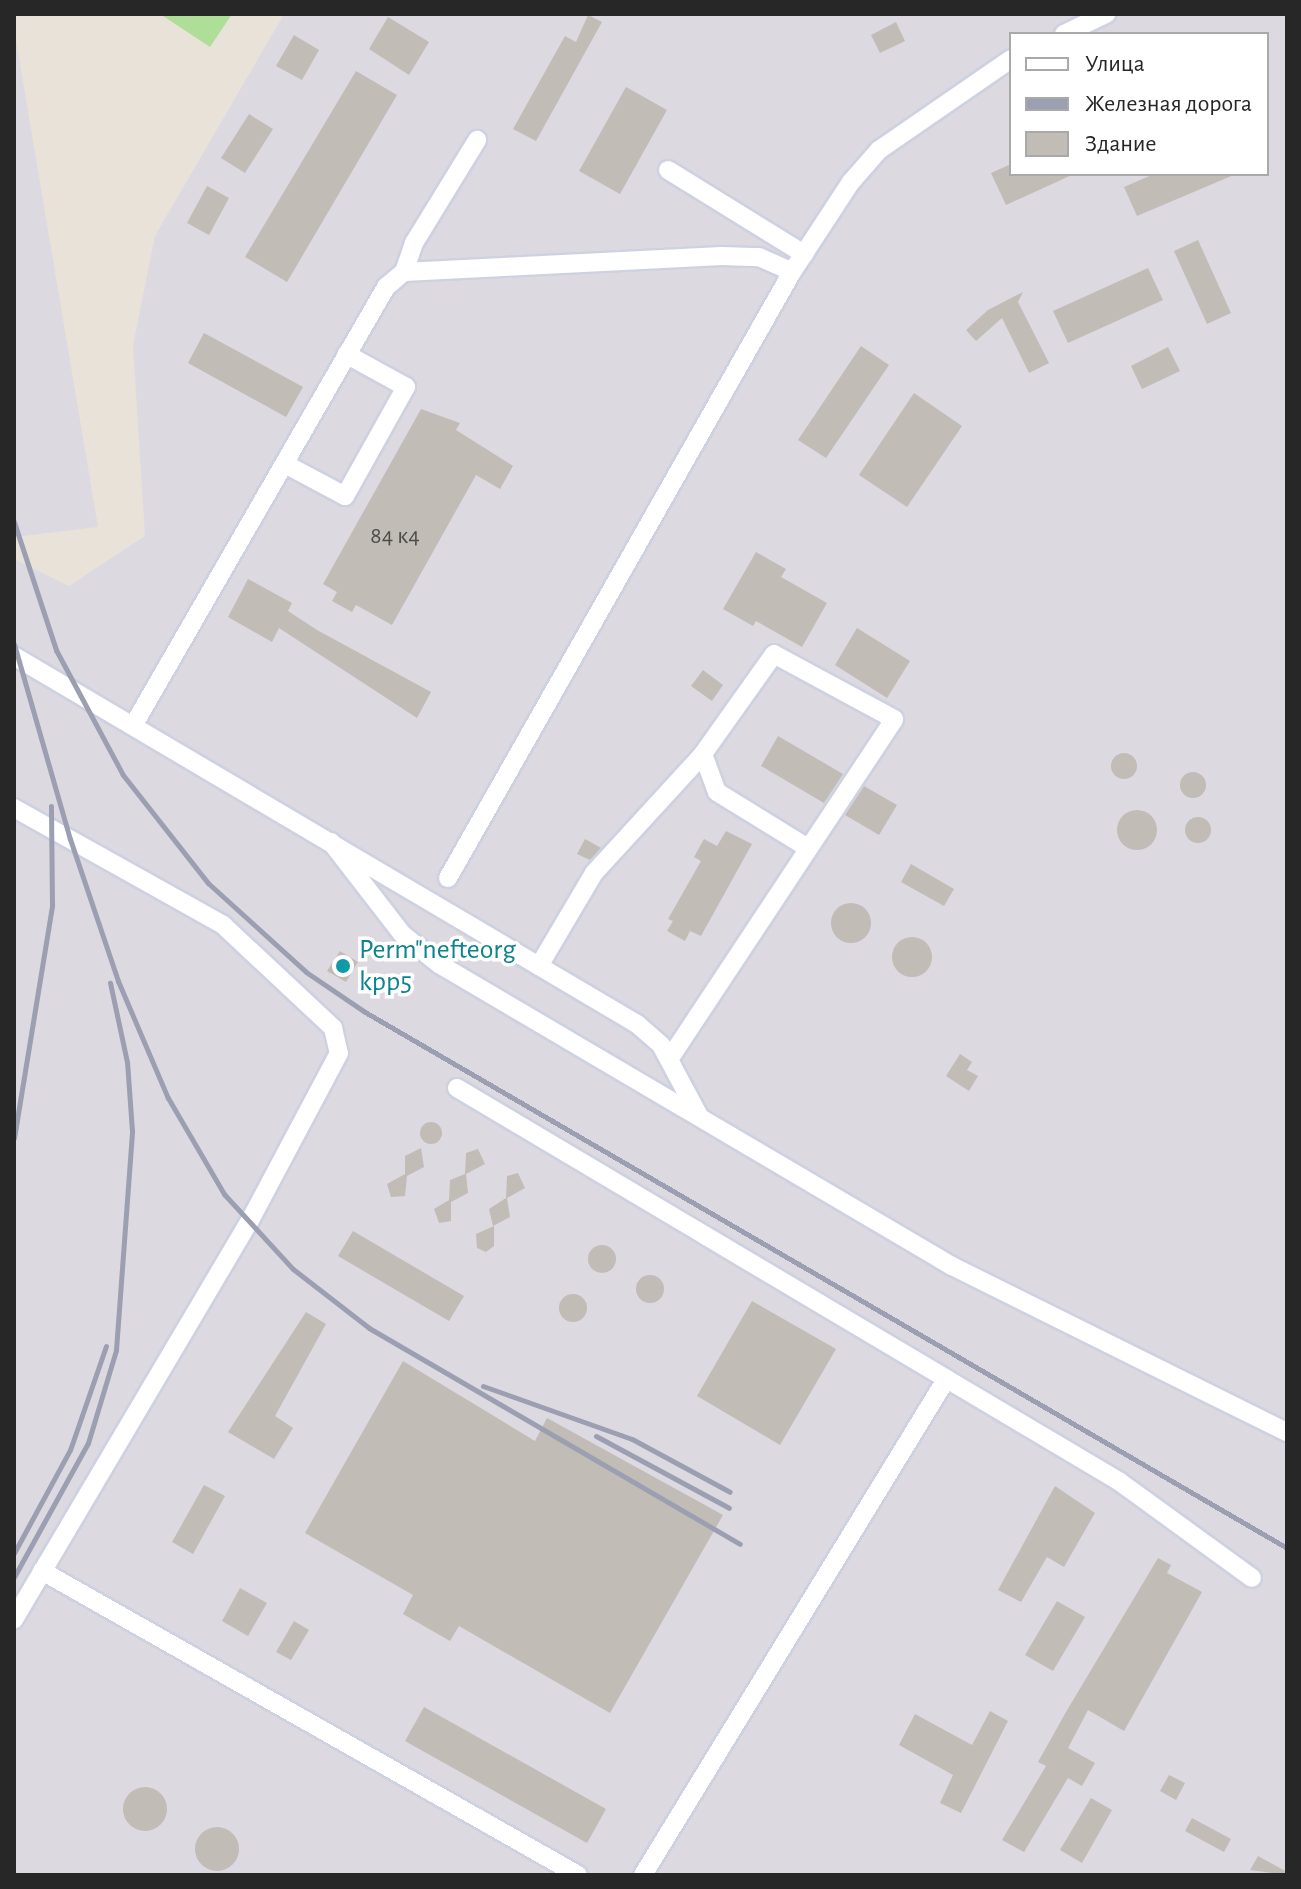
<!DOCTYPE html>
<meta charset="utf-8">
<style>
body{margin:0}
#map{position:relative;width:1301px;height:1889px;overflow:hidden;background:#e9e2d9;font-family:"Alegreya Sans",sans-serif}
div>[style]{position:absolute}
.industrial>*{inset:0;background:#dcd9e1}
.green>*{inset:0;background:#aede97}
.building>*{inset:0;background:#c1bcb6}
.round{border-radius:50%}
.roads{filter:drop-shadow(2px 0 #ced1e0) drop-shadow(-2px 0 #ced1e0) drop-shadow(0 2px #ced1e0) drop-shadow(0 -2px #ced1e0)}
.minor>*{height:18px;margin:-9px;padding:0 9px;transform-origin:9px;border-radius:9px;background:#fff}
.rail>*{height:5px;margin:-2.5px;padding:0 2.5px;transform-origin:2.5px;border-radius:2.5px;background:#9c9fb1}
.dots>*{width:22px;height:22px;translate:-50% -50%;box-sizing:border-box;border:4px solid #fff;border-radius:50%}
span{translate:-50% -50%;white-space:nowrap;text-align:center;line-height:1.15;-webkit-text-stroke:7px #fff;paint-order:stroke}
.number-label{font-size:24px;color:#4e4c4b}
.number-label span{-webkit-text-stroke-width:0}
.culture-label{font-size:28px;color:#0d838f}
.left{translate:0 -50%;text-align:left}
.frame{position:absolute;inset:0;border:16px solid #272727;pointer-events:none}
.legend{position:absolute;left:1009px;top:32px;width:260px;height:144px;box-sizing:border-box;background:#fff;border:2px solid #a9a9a9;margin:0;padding:10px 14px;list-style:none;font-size:24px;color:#272727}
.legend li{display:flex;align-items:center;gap:16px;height:40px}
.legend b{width:40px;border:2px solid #a9a9a9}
</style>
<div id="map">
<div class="industrial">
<div style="clip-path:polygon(evenodd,284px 14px,1287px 14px,1287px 1875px,14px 1875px,14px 559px,69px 586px,145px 536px,133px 346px,155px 236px,284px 14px,1011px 34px,1267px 34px,1267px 174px,1011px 174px,1011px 34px)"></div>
<div style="clip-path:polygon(14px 28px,98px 527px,14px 537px)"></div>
</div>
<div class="green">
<div style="clip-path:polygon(160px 14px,232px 14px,210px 47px)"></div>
</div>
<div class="building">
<div style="clip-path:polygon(588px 15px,602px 22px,536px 141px,513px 129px,565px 36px,576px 42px)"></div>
<div style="clip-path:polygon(388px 17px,429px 42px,409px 75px,369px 49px)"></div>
<div style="clip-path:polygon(896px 22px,905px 41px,880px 53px,871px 35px)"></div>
<div style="clip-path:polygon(294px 35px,319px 50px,302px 80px,276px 66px)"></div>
<div style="clip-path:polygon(356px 71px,397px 95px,287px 282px,245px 257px)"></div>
<div style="clip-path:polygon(626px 87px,667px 110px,620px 194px,579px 171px)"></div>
<div style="clip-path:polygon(249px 114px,273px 129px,245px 173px,221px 158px)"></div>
<div style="clip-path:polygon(1011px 164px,1011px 174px,1074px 174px,1006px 205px,991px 173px)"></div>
<div style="clip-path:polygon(1154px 174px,1236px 174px,1137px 216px,1124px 187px)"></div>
<div style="clip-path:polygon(207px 186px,229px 198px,209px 235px,187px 223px)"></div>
<div style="clip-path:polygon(1198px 240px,1231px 313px,1207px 324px,1174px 251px)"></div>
<div style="clip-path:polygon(1148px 268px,1163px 300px,1068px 343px,1053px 311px)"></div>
<div style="clip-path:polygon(1023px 292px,1018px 302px,1049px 363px,1029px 373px,1002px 318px,976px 341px,966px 330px,988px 310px)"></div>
<div style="clip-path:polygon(204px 333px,303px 387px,286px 417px,188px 363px)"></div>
<div style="clip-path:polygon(861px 346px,889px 365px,826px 458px,798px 440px)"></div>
<div style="clip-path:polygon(1168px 347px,1180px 371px,1142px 389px,1131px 366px)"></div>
<div style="clip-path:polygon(914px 393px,962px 426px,907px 507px,859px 475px)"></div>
<div style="clip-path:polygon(421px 409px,460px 423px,456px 430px,513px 466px,500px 489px,476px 475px,392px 625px,356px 605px,352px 612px,332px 601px,337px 592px,323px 584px)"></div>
<div style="clip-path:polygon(756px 552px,786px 569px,781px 577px,827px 603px,802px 647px,756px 621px,753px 626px,723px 609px)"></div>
<div style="clip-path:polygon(248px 579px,292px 603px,288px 611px,317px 630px,431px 692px,417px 718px,279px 628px,272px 642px,228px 617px)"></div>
<div style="clip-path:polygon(857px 628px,910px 661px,887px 698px,835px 665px)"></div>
<div style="clip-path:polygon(703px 670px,723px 685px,712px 701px,691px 686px)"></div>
<div style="clip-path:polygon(778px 736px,843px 774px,824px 803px,761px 766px)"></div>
<div class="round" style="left:1111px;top:753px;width:26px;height:26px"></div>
<div class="round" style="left:1180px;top:772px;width:26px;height:26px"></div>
<div style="clip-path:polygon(864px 786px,897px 805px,879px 835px,845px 815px)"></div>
<div class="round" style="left:1117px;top:810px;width:40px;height:40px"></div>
<div class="round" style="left:1185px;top:817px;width:26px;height:26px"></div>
<div style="clip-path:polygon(726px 831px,752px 844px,701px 936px,690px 931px,685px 941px,667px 931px,673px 921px,668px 919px,701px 861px,694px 857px,704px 839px,717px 846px)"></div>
<div style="clip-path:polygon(585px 839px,601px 848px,590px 860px,577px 854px)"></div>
<div style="clip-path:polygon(911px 864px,954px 889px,944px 906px,901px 882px)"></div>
<div class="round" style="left:831px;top:903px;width:40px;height:40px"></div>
<div class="round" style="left:892px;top:937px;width:40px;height:40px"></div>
<div style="clip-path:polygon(340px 951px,358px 962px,346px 982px,327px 971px)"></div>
<div style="clip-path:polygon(960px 1054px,972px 1062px,967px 1070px,978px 1076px,969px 1091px,946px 1076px)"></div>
<div class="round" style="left:420px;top:1122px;width:22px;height:22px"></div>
<div style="clip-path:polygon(421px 1148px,424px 1167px,407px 1176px,405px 1196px,391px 1197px,387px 1184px,405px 1174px,405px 1156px)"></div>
<div style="clip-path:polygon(478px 1149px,485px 1164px,466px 1174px,468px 1193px,451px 1202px,451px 1221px,439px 1223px,434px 1209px,449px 1200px,450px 1180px,465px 1174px,466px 1153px)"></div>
<div style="clip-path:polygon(518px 1173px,525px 1188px,507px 1198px,510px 1217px,493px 1226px,489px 1209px,506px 1198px,507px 1176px)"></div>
<div style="clip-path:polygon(494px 1226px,494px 1246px,486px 1252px,477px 1248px,476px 1234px)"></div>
<div style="clip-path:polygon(353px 1231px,464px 1296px,449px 1321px,338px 1256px)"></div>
<div class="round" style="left:588px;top:1245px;width:28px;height:28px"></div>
<div class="round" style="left:636px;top:1275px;width:28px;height:28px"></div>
<div class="round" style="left:559px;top:1294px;width:28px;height:28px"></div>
<div style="clip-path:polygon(752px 1301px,836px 1349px,780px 1445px,697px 1396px)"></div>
<div style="clip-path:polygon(306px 1312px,326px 1324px,275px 1416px,293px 1428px,274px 1459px,228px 1432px)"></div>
<div style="clip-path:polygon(403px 1361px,535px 1441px,547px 1418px,723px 1515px,610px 1713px,459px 1626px,450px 1641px,403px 1614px,413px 1595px,305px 1533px)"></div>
<div style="clip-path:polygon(204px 1485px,225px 1496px,193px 1554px,172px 1542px)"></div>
<div style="clip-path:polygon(1055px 1486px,1095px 1513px,1064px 1567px,1047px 1557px,1021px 1602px,998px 1590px)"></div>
<div style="clip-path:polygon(1158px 1558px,1171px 1565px,1167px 1573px,1202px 1592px,1124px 1731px,1088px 1710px,1068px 1748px,1095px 1763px,1082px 1786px,1068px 1778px,1024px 1852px,1002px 1840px,1046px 1766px,1038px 1762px,1066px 1712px)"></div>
<div style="clip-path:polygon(240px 1588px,267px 1603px,248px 1636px,222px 1621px)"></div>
<div style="clip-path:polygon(1057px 1601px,1085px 1617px,1053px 1671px,1025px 1655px)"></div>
<div style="clip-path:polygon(294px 1621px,309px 1630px,291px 1660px,276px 1652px)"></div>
<div style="clip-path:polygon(424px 1707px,606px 1809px,587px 1843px,405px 1741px)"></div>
<div style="clip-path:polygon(990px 1711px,1008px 1721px,961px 1813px,940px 1803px,953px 1775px,899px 1745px,915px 1714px,972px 1745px)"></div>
<div style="clip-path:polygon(1169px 1775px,1185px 1783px,1176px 1800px,1160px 1791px)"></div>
<div class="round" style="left:123px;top:1787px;width:44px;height:44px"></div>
<div style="clip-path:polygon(1091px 1798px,1112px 1810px,1082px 1863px,1060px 1850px)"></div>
<div style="clip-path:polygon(1192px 1818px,1231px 1839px,1224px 1852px,1185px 1831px)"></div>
<div class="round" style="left:195px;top:1827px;width:44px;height:44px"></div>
<div style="clip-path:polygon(1258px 1856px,1287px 1872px,1287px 1875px,1250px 1870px)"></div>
</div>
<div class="roads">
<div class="minor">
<div style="left:1064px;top:34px;width:47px;rotate:-25.5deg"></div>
<div style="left:668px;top:170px;width:160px;rotate:31.7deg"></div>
<div style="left:404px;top:272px;width:31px;rotate:-71deg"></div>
<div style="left:414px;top:243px;width:121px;rotate:-58.5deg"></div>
<div style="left:285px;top:464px;width:68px;rotate:28.1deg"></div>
<div style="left:345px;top:496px;width:125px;rotate:-60.8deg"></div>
<div style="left:406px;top:387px;width:68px;rotate:-151.2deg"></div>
<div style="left:14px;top:656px;width:724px;rotate:30.57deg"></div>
<div style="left:637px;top:1024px;width:32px;rotate:41deg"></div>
<div style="left:661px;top:1045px;width:78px;rotate:61.8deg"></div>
<div style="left:133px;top:726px;width:507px;rotate:-60.04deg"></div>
<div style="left:386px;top:287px;width:23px;rotate:-40deg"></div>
<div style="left:404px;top:272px;width:318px;rotate:-2.9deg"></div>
<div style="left:722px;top:256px;width:37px;rotate:2deg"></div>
<div style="left:759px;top:257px;width:36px;rotate:24deg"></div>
<div style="left:14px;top:808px;width:240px;rotate:29.2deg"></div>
<div style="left:223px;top:925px;width:151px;rotate:43.1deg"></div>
<div style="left:333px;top:1028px;width:26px;rotate:77deg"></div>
<div style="left:339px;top:1053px;width:191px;rotate:118deg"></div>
<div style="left:249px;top:1222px;width:462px;rotate:120.6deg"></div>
<div style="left:331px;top:842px;width:116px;rotate:52.3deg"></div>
<div style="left:402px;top:934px;width:48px;rotate:39deg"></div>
<div style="left:439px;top:964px;width:595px;rotate:30.49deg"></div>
<div style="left:952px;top:1266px;width:374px;rotate:26.4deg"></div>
<div style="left:448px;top:878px;width:697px;rotate:-60.42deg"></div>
<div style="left:792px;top:272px;width:108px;rotate:-56.8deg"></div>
<div style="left:851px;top:182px;width:43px;rotate:-48.8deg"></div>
<div style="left:879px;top:150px;width:160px;rotate:-34.6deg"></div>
<div style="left:539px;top:966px;width:108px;rotate:-59.4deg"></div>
<div style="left:594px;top:873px;width:161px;rotate:-47.5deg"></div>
<div style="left:670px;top:1058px;width:406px;rotate:-56.5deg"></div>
<div style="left:894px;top:719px;width:136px;rotate:-151.6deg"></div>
<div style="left:774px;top:654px;width:123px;rotate:125.4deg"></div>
<div style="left:703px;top:754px;width:40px;rotate:69.8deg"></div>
<div style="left:717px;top:792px;width:107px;rotate:31.6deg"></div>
<div style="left:457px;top:1088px;width:771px;rotate:30.72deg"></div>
<div style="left:1120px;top:1482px;width:163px;rotate:36deg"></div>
<div style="left:42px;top:1571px;width:616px;rotate:29.56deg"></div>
<div style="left:643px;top:1875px;width:579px;rotate:-58.56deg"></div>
</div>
</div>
<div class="rail">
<div style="left:14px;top:522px;width:135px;rotate:71.8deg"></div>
<div style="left:56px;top:650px;width:142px;rotate:61.8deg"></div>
<div style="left:123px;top:775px;width:137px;rotate:51.8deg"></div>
<div style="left:208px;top:883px;width:132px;rotate:42.2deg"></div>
<div style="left:306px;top:972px;width:71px;rotate:34.1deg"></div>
<div style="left:365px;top:1012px;width:1066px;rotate:30.17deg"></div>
<div style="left:14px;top:644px;width:203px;rotate:74deg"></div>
<div style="left:70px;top:839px;width:150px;rotate:71.3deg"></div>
<div style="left:118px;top:981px;width:127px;rotate:66.9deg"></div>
<div style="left:168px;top:1098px;width:111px;rotate:59.7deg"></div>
<div style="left:224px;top:1194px;width:102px;rotate:47.4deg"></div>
<div style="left:293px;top:1269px;width:96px;rotate:37.8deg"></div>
<div style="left:369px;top:1328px;width:429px;rotate:30.2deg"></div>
<div style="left:14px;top:1138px;width:236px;rotate:-80.7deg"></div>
<div style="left:52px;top:905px;width:99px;rotate:-90.6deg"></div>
<div style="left:483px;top:1386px;width:158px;rotate:19.6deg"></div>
<div style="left:632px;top:1439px;width:111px;rotate:28.4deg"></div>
<div style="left:596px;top:1436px;width:151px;rotate:28.4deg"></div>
<div style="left:14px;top:1553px;width:117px;rotate:-61.5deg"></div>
<div style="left:70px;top:1450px;width:110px;rotate:-70.9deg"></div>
<div style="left:14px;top:1577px;width:153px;rotate:-61.1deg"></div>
<div style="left:88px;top:1443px;width:97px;rotate:-73.2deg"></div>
<div style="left:116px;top:1350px;width:220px;rotate:-85.8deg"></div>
<div style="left:132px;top:1131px;width:69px;rotate:-94.1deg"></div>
<div style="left:127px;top:1062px;width:81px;rotate:-102.1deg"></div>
</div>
<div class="dots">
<div style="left:343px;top:966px;background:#0f9aa8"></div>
</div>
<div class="number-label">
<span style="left:395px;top:537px">84 к4</span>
</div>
<div class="culture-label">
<span class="left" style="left:359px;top:966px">Perm"nefteorg<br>kpp5</span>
</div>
<div class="frame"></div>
<ul class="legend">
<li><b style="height:10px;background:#fff"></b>Улица</li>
<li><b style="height:10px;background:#9c9fb1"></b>Железная дорога</li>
<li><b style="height:22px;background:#c1bcb6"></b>Здание</li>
</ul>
</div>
